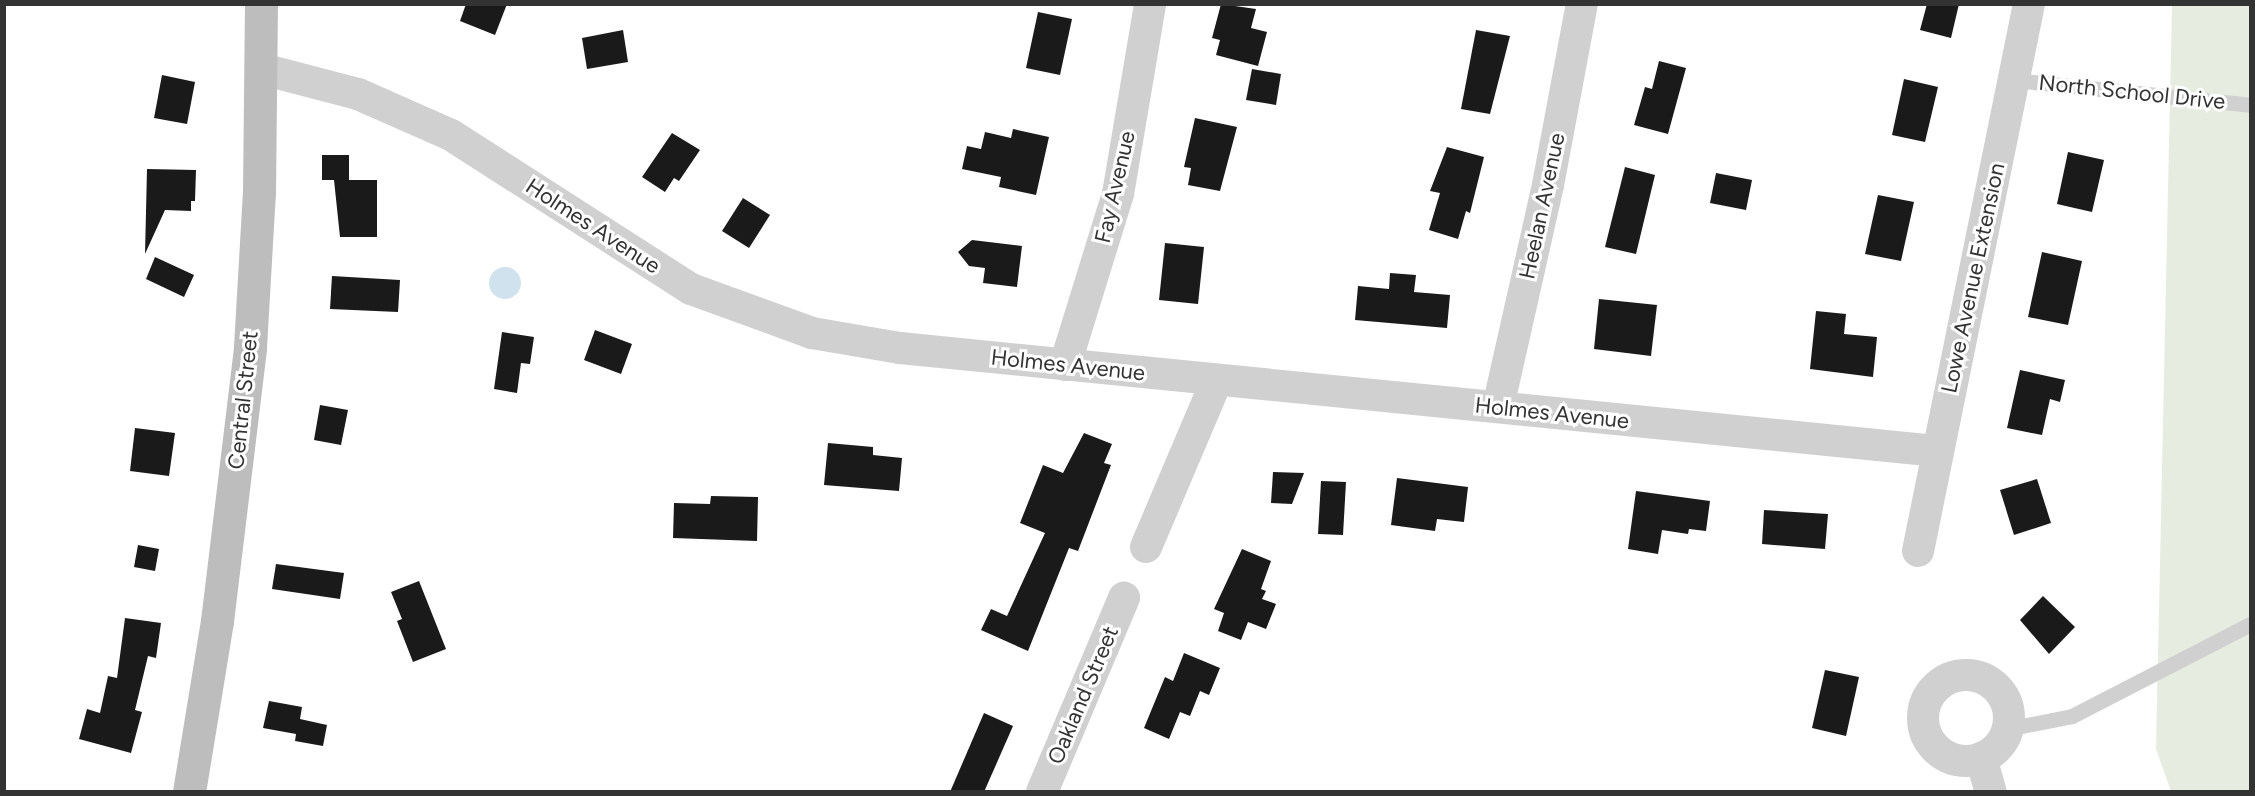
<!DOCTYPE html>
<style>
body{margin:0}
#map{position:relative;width:2255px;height:796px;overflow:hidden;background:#fff;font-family:Figtree,sans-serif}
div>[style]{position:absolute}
.green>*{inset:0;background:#e6ecdf}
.water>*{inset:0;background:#cfe2ee}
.round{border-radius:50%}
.building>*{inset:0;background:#1a1a1a}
.lane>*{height:15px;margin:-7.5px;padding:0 7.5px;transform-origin:7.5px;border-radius:7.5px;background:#d0d0d0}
.street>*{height:32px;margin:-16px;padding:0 16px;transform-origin:16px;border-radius:16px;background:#d0d0d0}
.street>.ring{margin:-16px;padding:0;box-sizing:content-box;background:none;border:32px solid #d0d0d0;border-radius:50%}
.secondary>*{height:33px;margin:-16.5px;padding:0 16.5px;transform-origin:16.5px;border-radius:16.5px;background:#bdbdbd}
span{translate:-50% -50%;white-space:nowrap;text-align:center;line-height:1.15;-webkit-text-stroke:6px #fff;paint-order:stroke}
.street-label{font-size:22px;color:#333}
.frame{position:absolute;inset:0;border:6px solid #333;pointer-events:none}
</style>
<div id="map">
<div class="green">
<div style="clip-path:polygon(2172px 5px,2250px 5px,2250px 791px,2171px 791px,2156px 749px)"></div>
</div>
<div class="water">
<div class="round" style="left:489px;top:267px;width:32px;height:32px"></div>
</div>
<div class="building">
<div style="clip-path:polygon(466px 4px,507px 4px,495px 35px,460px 21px)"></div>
<div style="clip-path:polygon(1221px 4px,1256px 9px,1251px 28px,1267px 32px,1258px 66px,1216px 55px,1220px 40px,1212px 38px)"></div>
<div style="clip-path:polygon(1927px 4px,1959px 4px,1951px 38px,1920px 30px)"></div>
<div style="clip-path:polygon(1038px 12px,1072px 19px,1060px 75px,1026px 68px)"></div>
<div style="clip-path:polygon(623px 30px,628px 62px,587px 69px,582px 38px)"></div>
<div style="clip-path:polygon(1476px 30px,1510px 36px,1490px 114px,1461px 109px)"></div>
<div style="clip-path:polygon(1659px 61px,1686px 68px,1668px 134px,1634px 125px,1645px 87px,1652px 89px)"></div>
<div style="clip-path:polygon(1252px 69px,1281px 74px,1276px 105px,1246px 100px)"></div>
<div style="clip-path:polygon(162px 75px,195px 82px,187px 124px,154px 118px)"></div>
<div style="clip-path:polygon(1904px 79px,1938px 87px,1925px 142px,1892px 135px)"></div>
<div style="clip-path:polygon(1195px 118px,1237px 127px,1220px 191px,1188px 185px,1191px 168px,1184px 167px)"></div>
<div style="clip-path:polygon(1013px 129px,1049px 137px,1036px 195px,999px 187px,1001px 177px,962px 169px,967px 146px,981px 149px,985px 132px,1011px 138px)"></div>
<div style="clip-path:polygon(672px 133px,700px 150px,679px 181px,674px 178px,665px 192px,642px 177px)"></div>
<div style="clip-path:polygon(1447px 147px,1484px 157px,1470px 213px,1466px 211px,1458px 239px,1429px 230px,1440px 193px,1430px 191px)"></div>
<div style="clip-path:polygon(2068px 152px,2104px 160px,2092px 212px,2057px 204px)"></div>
<div style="clip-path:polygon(322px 155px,349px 155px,349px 180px,377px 180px,377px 237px,340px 237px,334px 180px,322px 180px)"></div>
<div style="clip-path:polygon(1625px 167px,1655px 175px,1636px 254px,1605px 247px)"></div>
<div style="clip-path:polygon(147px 169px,196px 170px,195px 201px,191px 201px,191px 211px,165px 210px,145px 254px)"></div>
<div style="clip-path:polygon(1716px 173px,1752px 180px,1746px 210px,1710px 203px)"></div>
<div style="clip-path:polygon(1878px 195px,1914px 202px,1901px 261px,1865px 254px)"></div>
<div style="clip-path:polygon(743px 198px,770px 215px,749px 248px,722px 231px)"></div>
<div style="clip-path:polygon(972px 240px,1022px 246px,1017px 287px,983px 283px,985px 268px,969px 266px,958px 252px)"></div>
<div style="clip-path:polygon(1165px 243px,1204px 247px,1198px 304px,1159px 300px)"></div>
<div style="clip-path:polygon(2042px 252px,2082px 261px,2068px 325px,2028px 317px)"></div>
<div style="clip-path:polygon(155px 257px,194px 275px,184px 297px,146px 279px)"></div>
<div style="clip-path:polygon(1390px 273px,1416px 275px,1414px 292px,1450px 295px,1447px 328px,1355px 320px,1358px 286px,1389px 289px)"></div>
<div style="clip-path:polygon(332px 276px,400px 280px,398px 312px,330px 309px)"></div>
<div style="clip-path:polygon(1599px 299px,1657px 305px,1651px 356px,1594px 349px)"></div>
<div style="clip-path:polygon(1816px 311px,1846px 314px,1844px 334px,1877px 337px,1873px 377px,1810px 369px)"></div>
<div style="clip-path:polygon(595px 330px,632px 344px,621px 374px,584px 360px)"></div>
<div style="clip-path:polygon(502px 332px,534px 337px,530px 364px,521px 363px,517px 393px,494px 389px)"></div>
<div style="clip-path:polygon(2020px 370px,2065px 380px,2060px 402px,2050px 399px,2042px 435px,2007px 428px)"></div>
<div style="clip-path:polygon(320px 405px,348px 410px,341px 445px,314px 440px)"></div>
<div style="clip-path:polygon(135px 428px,175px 433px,169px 476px,130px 471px)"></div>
<div style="clip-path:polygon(1084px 433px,1112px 444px,1104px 463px,1111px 465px,1078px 551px,1069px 548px,1028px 651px,981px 630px,991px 609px,1007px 616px,1045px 533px,1020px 523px,1043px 465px,1063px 473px)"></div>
<div style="clip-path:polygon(828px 443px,873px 447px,873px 455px,902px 458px,899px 491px,824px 485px)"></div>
<div style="clip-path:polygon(1273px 472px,1304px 473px,1292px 504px,1271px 503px)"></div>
<div style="clip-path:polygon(1397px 478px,1468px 487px,1464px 522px,1437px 519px,1435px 531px,1391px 525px)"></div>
<div style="clip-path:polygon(2037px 479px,2051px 523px,2014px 535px,2000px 490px)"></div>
<div style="clip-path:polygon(1321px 481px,1346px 482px,1343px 535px,1318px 534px)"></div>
<div style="clip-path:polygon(1636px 491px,1710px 501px,1706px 531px,1689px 529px,1688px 534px,1662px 530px,1658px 554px,1628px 549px)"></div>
<div style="clip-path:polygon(711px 496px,758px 497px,757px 541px,673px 538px,674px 503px,710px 504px)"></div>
<div style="clip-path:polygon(1764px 510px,1828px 514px,1825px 549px,1762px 544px)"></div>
<div style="clip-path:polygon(138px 545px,159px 549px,155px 571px,134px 567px)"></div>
<div style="clip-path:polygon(1242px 549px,1271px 561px,1261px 589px,1266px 591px,1262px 599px,1276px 604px,1266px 629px,1248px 622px,1241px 640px,1218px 631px,1224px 613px,1214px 609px)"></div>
<div style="clip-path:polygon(276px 564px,344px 573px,340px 599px,272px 589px)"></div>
<div style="clip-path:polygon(419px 581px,446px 649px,413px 662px,397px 621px,402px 619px,391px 592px)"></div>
<div style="clip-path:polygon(2043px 596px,2075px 627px,2049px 654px,2020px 620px)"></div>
<div style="clip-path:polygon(125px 618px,161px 623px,156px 658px,148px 656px,135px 710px,142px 712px,131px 753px,79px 739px,87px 709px,100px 713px,108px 676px,117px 678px)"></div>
<div style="clip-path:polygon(1184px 653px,1220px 668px,1209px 695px,1200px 691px,1190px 716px,1180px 712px,1169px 739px,1144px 728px,1165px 677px,1173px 681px)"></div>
<div style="clip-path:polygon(1825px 670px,1859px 677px,1846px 736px,1812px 728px)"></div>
<div style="clip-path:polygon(269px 701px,302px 707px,300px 719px,327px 725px,323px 746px,295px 741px,296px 734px,263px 728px)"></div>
<div style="clip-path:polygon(984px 713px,1013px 726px,984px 792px,950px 792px)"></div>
</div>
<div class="lane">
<div style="left:2014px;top:80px;width:237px;rotate:6deg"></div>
<div style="left:2007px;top:729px;width:66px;rotate:-11.3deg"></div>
<div style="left:2072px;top:716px;width:200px;rotate:-27.3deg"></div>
</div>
<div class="street">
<div style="left:262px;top:69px;width:99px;rotate:14.6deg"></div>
<div style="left:358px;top:94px;width:102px;rotate:23.8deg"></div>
<div style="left:451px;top:135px;width:285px;rotate:32.7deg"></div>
<div style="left:691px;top:289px;width:129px;rotate:20deg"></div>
<div style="left:812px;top:333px;width:89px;rotate:9.7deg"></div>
<div style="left:900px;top:348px;width:1043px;rotate:5.67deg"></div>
<div style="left:1065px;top:365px;width:179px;rotate:-72.8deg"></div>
<div style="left:1118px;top:194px;width:193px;rotate:-80.4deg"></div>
<div style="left:1498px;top:407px;width:228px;rotate:-77.3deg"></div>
<div style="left:1548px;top:185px;width:184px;rotate:-79.4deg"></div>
<div style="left:1146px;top:547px;width:181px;rotate:-67deg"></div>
<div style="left:1918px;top:551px;width:558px;rotate:-78.53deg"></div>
<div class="ring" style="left:1923px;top:675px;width:54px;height:54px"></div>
<div style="left:1981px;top:758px;width:35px;rotate:74deg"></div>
<div style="left:1042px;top:792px;width:211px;rotate:-67.1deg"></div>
</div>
<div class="secondary">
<div style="left:189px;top:792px;width:173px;rotate:-80.7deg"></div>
<div style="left:217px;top:621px;width:276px;rotate:-83.1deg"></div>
<div style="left:250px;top:347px;width:154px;rotate:-86.7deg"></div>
<div style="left:259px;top:193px;width:189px;rotate:-89.4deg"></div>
</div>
<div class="street-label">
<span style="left:2132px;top:92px;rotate:6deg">North School Drive</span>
<span style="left:1115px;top:187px;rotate:-77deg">Fay Avenue</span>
<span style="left:1542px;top:206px;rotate:-78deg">Heelan Avenue</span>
<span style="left:593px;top:226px;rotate:33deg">Holmes Avenue</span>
<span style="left:1973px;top:278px;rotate:-78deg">Lowe Avenue Extension</span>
<span style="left:1068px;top:365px;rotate:6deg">Holmes Avenue</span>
<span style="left:243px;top:400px;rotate:-84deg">Central Street</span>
<span style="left:1552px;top:413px;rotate:6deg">Holmes Avenue</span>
<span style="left:1083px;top:695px;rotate:-67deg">Oakland Street</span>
</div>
<div class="frame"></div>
</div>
